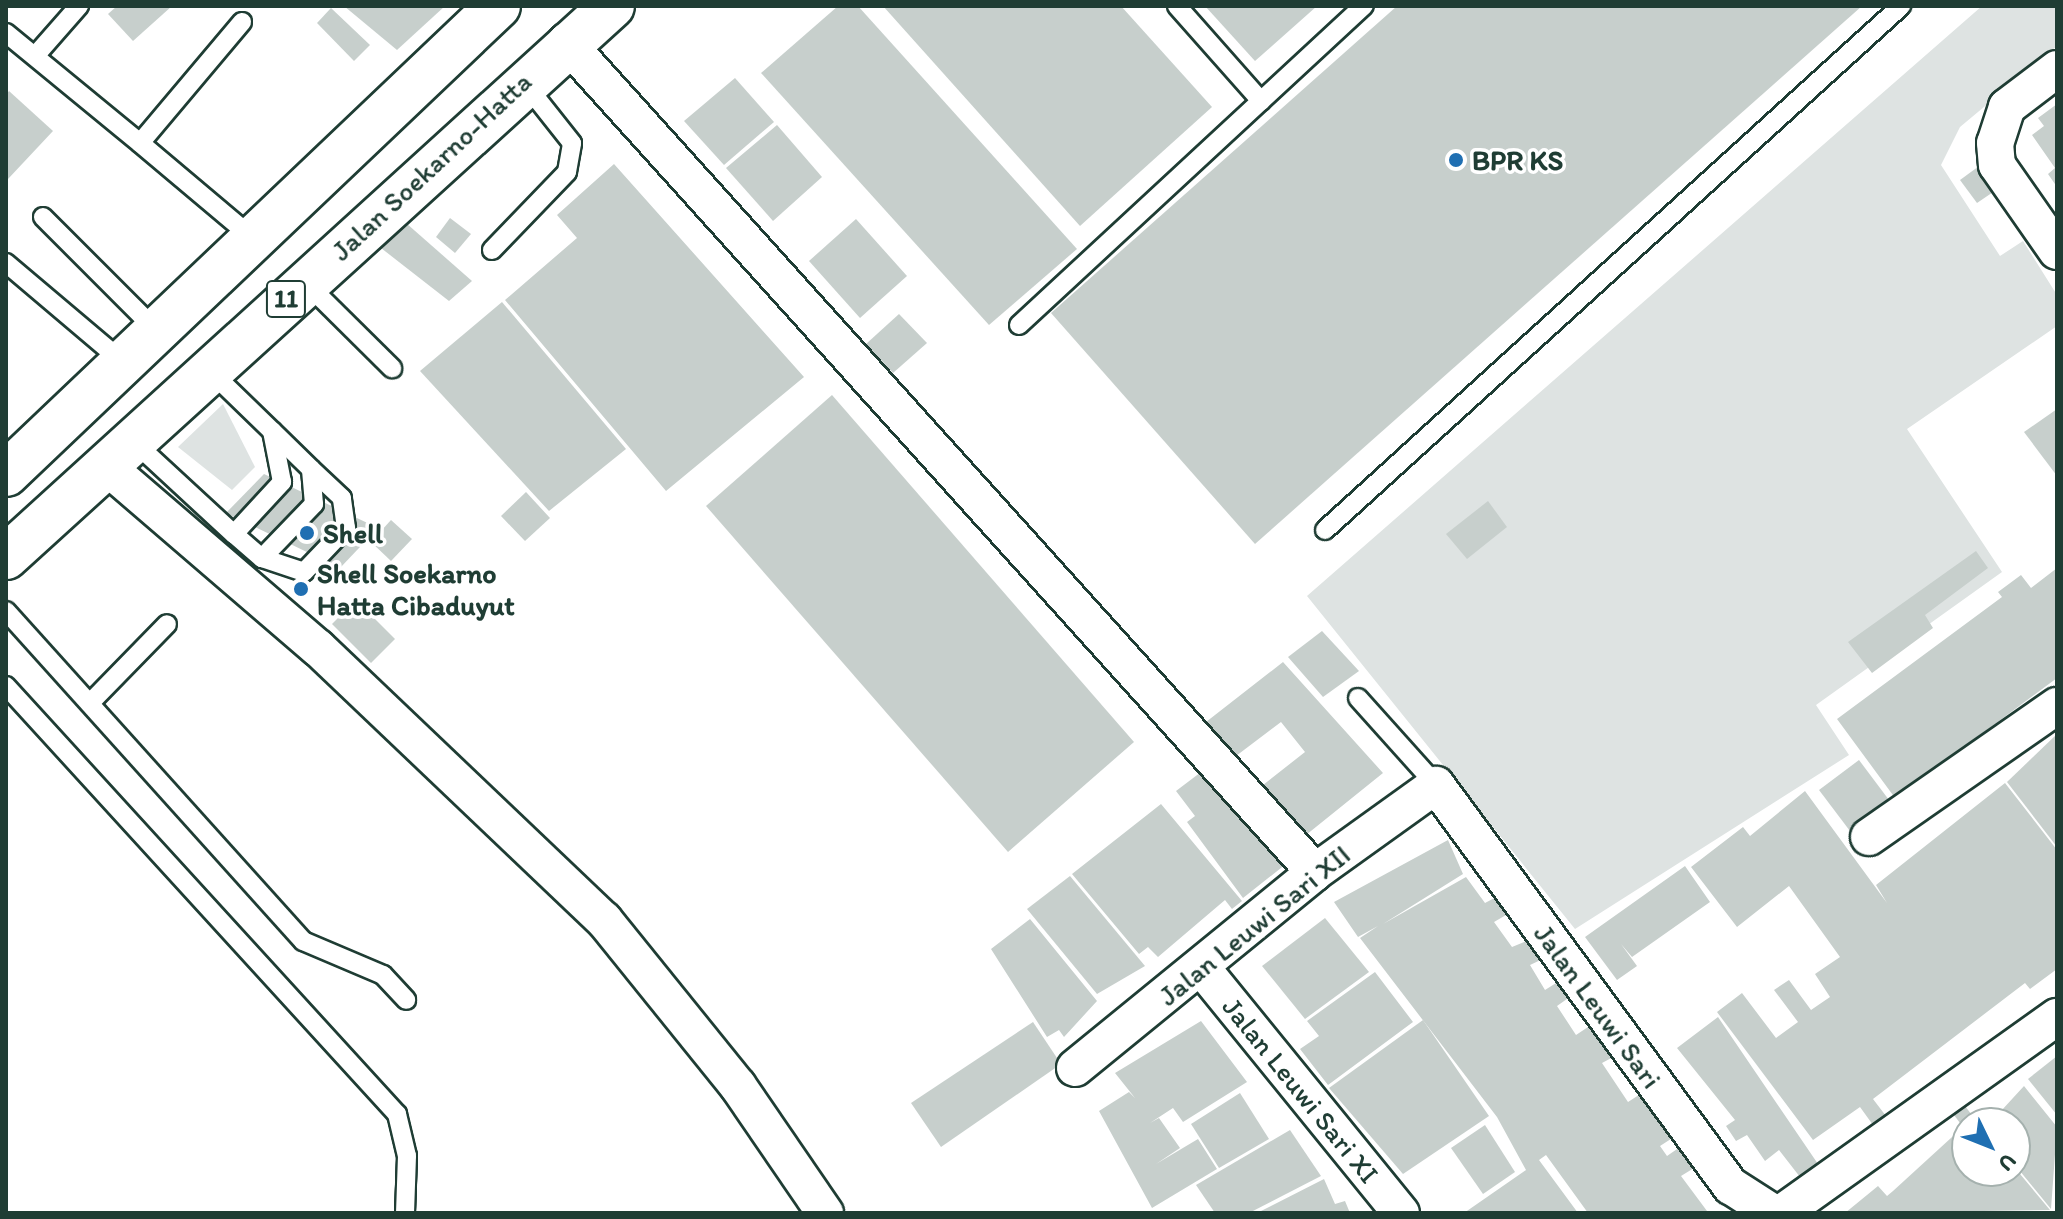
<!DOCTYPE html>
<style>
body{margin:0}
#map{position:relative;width:2063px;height:1219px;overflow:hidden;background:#fff;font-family:Itim,sans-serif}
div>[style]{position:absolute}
.green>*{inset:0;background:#dee3e2}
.building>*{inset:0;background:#c7cfcc}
.roads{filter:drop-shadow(2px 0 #1f3d34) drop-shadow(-2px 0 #1f3d34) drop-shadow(0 2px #1f3d34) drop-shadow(0 -2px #1f3d34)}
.service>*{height:18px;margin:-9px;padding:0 9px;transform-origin:9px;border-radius:9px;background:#fff}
.minor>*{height:36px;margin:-18px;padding:0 18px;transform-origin:18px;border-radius:18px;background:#fff}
.trunk>*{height:44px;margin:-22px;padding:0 22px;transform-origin:22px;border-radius:22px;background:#fff}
.dots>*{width:22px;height:22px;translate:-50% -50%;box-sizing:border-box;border:4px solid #fff;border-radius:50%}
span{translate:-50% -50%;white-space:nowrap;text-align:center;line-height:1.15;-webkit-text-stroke:7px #fff;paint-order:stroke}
.shield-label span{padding:2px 6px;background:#fff;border:2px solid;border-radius:6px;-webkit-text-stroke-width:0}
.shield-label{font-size:26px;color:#1f3d34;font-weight:700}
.poi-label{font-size:28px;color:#1f3d34;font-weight:700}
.left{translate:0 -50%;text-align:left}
.street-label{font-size:28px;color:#1f3d34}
.frame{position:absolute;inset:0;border:8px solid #1f3d34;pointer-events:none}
.north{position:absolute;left:1951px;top:1107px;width:80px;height:80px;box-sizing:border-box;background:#fff;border:2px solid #a5b1ae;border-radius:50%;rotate:133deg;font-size:22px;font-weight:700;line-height:32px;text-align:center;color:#1f3d34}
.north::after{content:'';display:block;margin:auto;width:28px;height:36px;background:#1f6fb2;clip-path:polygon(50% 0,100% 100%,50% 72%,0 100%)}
</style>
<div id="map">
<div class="green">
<div style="clip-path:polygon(1982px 6px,2057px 6px,2057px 46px,1960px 127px,1941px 165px,2000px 256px,2023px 241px,2057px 295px,2057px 326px,1907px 429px,2002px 572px,1816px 705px,1849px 755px,1575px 929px,1307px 596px)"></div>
<div style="clip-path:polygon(223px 404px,255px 467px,232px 490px,178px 447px)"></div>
</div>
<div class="building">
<div style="clip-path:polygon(117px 6px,172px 6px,133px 41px,108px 14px)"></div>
<div style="clip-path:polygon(344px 6px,445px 6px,397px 50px)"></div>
<div style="clip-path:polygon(838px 6px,858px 6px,1077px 249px,989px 325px,761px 73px)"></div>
<div style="clip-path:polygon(883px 6px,1121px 6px,1212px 107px,1080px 226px)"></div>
<div style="clip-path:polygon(1205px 6px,1317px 6px,1255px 61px)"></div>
<div style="clip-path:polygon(1397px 6px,1862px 6px,1255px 544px,1051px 313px)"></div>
<div style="clip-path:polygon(331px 8px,370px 45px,354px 61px,317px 23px)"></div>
<div style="clip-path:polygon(735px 78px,774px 122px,724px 165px,684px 121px)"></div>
<div style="clip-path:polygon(9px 91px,53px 131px,8px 179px,6px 95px)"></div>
<div style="clip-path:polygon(2057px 104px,2057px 187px,2048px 174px,2055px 168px,2032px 135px,2044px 126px,2038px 118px)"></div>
<div style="clip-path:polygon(777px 125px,822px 177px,773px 221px,726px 168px)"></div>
<div style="clip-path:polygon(1986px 161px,2002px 186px,1977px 203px,1960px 180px)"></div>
<div style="clip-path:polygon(614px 164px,804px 377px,666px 491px,505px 300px,577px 238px,557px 215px)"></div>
<div style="clip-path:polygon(450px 218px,471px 234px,455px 253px,436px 237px)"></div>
<div style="clip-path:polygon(856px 219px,907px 276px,860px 318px,809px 261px)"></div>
<div style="clip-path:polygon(406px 223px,472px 281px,449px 301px,381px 248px)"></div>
<div style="clip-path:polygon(502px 302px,626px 449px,549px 511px,420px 371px)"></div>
<div style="clip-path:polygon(899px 314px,927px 343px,893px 373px,866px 344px)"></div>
<div style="clip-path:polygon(832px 395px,1134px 742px,1008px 852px,706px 506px)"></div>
<div style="clip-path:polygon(2057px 409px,2057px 476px,2024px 432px)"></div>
<div style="clip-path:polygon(264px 474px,378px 528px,340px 568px,226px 513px)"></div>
<div style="clip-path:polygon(526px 492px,550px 518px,525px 541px,501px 516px)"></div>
<div style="clip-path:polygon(1488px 501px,1507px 527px,1467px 559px,1446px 534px)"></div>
<div style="clip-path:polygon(391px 520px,412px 539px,391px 561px,371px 542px)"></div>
<div style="clip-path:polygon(1976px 551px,1988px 568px,1925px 615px,1933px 628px,1872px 673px,1848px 642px)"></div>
<div style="clip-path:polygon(2057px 568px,2057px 678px,1984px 732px,1991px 742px,1978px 752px,1971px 742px,1898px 802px,1837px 719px,2002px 597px,1998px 592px,2021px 575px,2031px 588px)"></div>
<div style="clip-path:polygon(356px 600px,395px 639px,371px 663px,332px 624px)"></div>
<div style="clip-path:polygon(1322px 631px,1359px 671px,1323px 697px,1288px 657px)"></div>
<div style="clip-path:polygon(1283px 662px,1383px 773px,1306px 835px,1263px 785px,1305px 752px,1281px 722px,1236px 756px,1206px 722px)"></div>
<div style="clip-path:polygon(2057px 734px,2057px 847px,2007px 782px)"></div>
<div style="clip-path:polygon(1859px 760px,1898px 812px,1853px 835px,1819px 790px)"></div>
<div style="clip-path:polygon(1205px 769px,1286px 864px,1243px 898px,1187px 822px,1195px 816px,1176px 791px)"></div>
<div style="clip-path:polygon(2005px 783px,2057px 850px,2057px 969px,2030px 989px,2025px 983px,1873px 1099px,1886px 1116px,1873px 1125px,1860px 1107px,1813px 1140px,1717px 1012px,1742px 993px,1776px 1038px,1798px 1022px,1774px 990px,1789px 980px,1811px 1010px,1830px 997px,1815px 974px,1840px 957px,1789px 886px,1737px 927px,1691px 867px,1743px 827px,1750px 836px,1805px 791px,1887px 903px,1876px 885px)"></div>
<div style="clip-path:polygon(1161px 804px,1242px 901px,1232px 909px,1225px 900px,1158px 957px,1148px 947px,1139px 954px,1072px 874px)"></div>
<div style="clip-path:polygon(1448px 840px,1463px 874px,1383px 924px,1466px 877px,1485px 903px,1502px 894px,1513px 911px,1494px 922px,1512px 947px,1534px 938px,1547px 957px,1530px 965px,1545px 990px,1564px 978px,1574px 994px,1557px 1006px,1576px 1035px,1594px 1023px,1615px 1056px,1602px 1063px,1628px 1102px,1642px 1093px,1674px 1137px,1660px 1146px,1667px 1156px,1680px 1147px,1694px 1168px,1681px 1176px,1707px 1211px,1588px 1213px,1546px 1155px,1539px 1160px,1578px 1213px,1464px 1213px,1526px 1170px,1497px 1117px,1360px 938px,1378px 926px,1358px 937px,1334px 902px)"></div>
<div style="clip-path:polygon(1685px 866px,1710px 902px,1632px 957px,1621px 944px,1637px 966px,1617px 980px,1585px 937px)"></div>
<div style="clip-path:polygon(1070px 876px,1145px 966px,1097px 994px,1027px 909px)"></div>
<div style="clip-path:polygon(1325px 918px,1369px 972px,1305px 1019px,1262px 966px)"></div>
<div style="clip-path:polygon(1030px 919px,1097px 1001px,1064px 1037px,1059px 1030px,1047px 1037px,991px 949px)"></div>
<div style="clip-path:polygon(1375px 972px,1413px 1022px,1328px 1085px,1300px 1049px,1319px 1036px,1307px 1021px)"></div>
<div style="clip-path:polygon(1718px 1017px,1818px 1164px,1800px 1177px,1779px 1150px,1765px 1161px,1747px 1135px,1736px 1141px,1726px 1126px,1735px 1120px,1677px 1048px)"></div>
<div style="clip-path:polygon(1423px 1020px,1489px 1116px,1403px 1174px,1329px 1088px)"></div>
<div style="clip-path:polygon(1201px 1021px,1247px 1082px,1183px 1122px,1173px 1108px,1150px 1123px,1159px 1118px,1180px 1148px,1156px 1164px,1198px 1139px,1217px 1169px,1152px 1208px,1099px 1111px,1129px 1092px,1135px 1098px,1115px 1073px)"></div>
<div style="clip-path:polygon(1033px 1022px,1061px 1064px,941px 1147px,911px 1103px)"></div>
<div style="clip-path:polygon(2057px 1056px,2057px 1115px,2028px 1079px)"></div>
<div style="clip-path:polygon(2024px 1086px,2057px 1127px,2051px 1209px,2015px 1165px,2015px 1123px,1990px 1123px)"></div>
<div style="clip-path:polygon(1240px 1093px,1269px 1139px,1219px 1168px,1191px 1124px)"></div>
<div style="clip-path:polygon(1965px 1106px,1978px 1123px,1967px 1123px,1967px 1171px,2015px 1168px,2050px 1210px,1845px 1213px,1878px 1186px,1887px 1196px,1893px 1191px,1963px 1127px,1954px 1115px)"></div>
<div style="clip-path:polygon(1485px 1125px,1515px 1172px,1483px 1194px,1451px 1148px)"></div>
<div style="clip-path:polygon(1290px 1130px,1321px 1176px,1249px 1213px,1215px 1213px,1196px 1185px)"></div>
<div style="clip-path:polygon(1324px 1179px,1335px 1204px,1345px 1201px,1350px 1213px,1257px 1213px)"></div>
</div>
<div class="roads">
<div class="service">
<div style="left:1177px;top:6px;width:127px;rotate:48.5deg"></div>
<div style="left:242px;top:22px;width:158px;rotate:130.1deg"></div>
<div style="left:140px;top:143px;width:150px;rotate:40.1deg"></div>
<div style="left:6px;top:33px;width:173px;rotate:39.4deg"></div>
<div style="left:35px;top:56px;width:67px;rotate:-48.7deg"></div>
<div style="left:43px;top:217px;width:161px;rotate:45deg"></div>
<div style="left:492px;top:250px;width:108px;rotate:-46.1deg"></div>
<div style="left:567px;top:172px;width:29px;rotate:-80deg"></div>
<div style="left:572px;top:143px;width:74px;rotate:-128.4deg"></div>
<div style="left:6px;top:263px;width:153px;rotate:40.2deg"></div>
<div style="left:307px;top:284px;width:120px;rotate:44.7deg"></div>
<div style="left:1019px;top:325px;width:470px;rotate:-42.8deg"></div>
<div style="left:132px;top:440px;width:139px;rotate:42.7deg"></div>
<div style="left:234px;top:534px;width:71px;rotate:-47.3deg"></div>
<div style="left:282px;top:482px;width:52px;rotate:-101.1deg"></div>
<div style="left:272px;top:431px;width:88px;rotate:-135.9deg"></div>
<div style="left:1325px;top:530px;width:779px;rotate:-42.29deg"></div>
<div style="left:234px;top:534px;width:37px;rotate:41deg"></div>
<div style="left:262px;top:558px;width:75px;rotate:-46.1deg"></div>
<div style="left:314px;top:504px;width:35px;rotate:-95deg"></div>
<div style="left:311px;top:469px;width:54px;rotate:-135.7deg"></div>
<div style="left:262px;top:558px;width:44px;rotate:18.4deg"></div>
<div style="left:304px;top:572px;width:61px;rotate:-46.3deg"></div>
<div style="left:346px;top:528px;width:30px;rotate:-98deg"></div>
<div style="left:342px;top:498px;width:42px;rotate:-136.9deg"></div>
<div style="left:6px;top:611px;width:444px;rotate:48deg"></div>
<div style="left:303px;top:941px;width:87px;rotate:23deg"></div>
<div style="left:383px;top:975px;width:34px;rotate:47deg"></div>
<div style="left:6px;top:686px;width:580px;rotate:47.59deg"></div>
<div style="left:397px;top:1114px;width:43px;rotate:76.6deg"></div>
<div style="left:407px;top:1156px;width:57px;rotate:92deg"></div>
<div style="left:1358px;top:698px;width:117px;rotate:48.1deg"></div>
<div style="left:90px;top:703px;width:110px;rotate:-45.7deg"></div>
</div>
<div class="minor">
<div style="left:566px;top:42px;width:1118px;rotate:47.94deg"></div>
<div style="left:2057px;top:69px;width:63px;rotate:142.8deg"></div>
<div style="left:2007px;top:107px;width:38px;rotate:108deg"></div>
<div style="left:1995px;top:143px;width:22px;rotate:85deg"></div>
<div style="left:1997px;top:165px;width:105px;rotate:55.1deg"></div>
<div style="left:105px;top:465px;width:281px;rotate:40.7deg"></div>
<div style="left:318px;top:648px;width:395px;rotate:43.6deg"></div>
<div style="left:604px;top:920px;width:213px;rotate:51.1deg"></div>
<div style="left:738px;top:1086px;width:154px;rotate:55.6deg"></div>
<div style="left:1869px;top:837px;width:229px;rotate:-34.9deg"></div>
<div style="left:1201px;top:967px;width:317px;rotate:50.9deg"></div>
<div style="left:1075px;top:1068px;width:310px;rotate:-39.2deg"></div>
<div style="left:1315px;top:872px;width:149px;rotate:-35.7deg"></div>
<div style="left:1436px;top:785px;width:498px;rotate:53.7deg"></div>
<div style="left:1731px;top:1186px;width:50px;rotate:32.7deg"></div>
<div style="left:1782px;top:1213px;width:338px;rotate:-35.5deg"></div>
</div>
<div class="trunk">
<div style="left:6px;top:474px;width:679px;rotate:-43.57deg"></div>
<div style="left:6px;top:557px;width:819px;rotate:-42.28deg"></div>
</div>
</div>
<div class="dots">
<div style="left:1456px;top:160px;background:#1f6fb2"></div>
<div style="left:307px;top:533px;background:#1f6fb2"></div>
<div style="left:301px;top:589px;background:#1f6fb2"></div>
</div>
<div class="shield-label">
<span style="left:286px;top:299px">11</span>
</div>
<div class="poi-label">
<span class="left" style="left:1472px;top:160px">BPR KS</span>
<span class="left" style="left:323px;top:533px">Shell</span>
<span class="left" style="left:317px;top:589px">Shell Soekarno<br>Hatta Cibaduyut</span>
</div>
<div class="street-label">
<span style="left:431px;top:166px;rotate:-43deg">Jalan Soekarno-Hatta</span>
<span style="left:1254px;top:925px;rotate:-39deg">Jalan Leuwi Sari XII</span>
<span style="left:1598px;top:1006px;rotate:54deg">Jalan Leuwi Sari</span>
<span style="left:1301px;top:1090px;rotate:51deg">Jalan Leuwi Sari XI</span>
</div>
<div class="frame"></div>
<div class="north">U</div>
</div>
